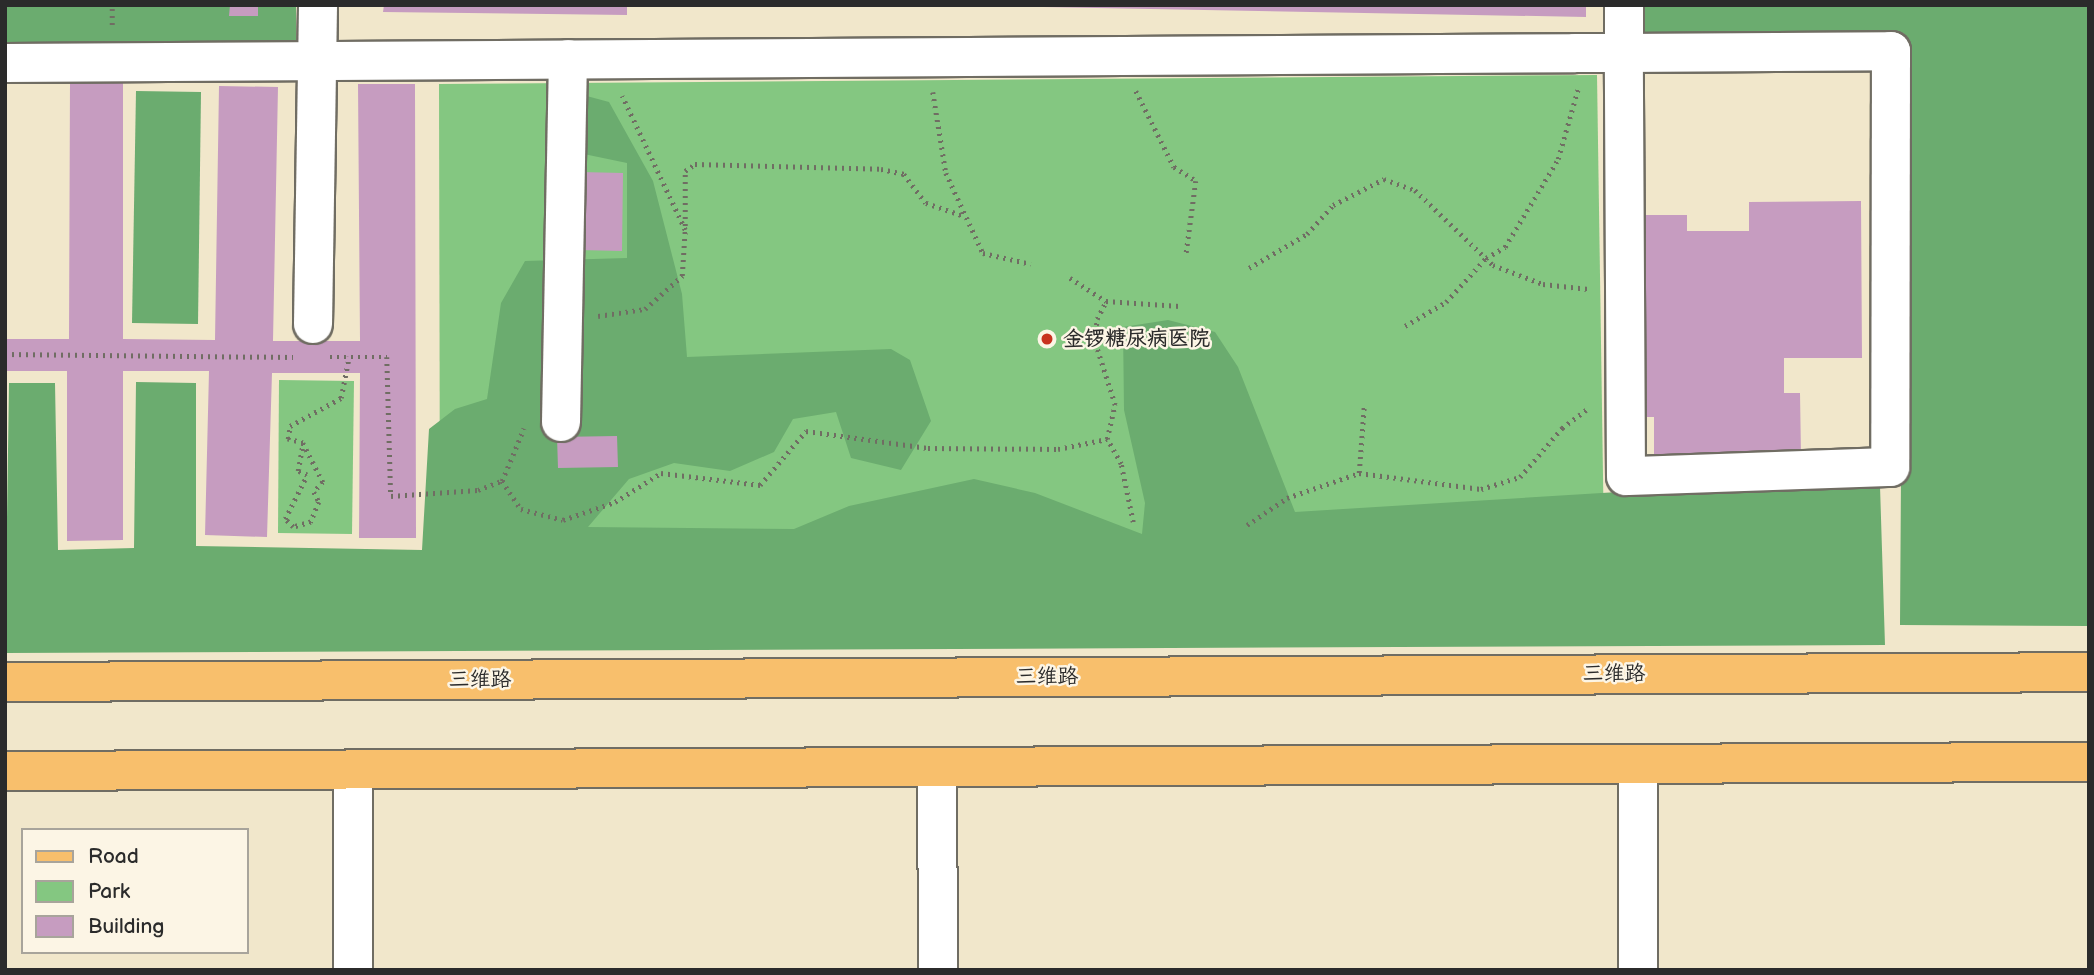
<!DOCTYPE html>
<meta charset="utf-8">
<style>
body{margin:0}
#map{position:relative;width:2094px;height:975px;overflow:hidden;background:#f1e7cb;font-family:"Balsamiq Sans","LXGW WenKai TC",sans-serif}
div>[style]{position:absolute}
.green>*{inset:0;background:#84c781}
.forest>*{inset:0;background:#6bac6f}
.building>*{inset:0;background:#c69cc0}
.path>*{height:4.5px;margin-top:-2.25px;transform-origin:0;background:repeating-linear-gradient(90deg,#706d63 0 2px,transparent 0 7px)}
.roads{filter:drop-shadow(2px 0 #706d63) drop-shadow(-2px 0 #706d63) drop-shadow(0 2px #706d63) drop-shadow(0 -2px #706d63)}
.minor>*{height:38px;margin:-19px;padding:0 19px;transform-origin:19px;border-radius:19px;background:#fff}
.major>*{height:38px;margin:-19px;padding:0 19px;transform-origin:19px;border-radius:19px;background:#f8bf6c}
.dots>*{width:19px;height:19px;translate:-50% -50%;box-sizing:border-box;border:4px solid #fcf5e5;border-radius:50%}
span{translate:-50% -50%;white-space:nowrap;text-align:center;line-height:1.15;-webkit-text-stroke:5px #fcf5e5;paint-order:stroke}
.poi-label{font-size:21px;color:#2b2b2b;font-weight:700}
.left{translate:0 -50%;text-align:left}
.street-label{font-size:21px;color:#2b2b2b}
.frame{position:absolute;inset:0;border:7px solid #2b2b2b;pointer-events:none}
.legend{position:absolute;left:21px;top:828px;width:228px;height:126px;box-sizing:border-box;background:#fcf5e5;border:2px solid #a8a49b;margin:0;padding:9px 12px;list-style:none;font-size:21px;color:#2b2b2b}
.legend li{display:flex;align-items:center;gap:14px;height:35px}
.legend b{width:35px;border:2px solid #a8a49b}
</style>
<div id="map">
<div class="green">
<div style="clip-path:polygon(1597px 75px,1604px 542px,440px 550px,439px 84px)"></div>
<div style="clip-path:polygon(279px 380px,354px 381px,352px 534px,278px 533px)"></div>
</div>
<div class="forest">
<div style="clip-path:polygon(5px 5px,296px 5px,296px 46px,5px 46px)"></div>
<div style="clip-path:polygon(1624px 5px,2089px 5px,2089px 626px,1900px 625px,1904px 33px,1624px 35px)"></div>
<div style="clip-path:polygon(136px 91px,201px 92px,198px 324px,132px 323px)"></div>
<div style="clip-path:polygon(583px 95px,609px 102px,653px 181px,682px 294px,687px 357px,891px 349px,910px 360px,931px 421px,901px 470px,851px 458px,836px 412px,793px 419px,774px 452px,730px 471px,674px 463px,629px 479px,588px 527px,794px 529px,849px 506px,974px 479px,1035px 493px,1142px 534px,1145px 503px,1124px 410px,1123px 327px,1168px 320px,1215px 332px,1238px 367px,1295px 512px,1618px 492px,1880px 486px,1885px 645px,5px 653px,9px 383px,55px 383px,58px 550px,134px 548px,136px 382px,196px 383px,196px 546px,422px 550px,429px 429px,455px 409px,487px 399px,501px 303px,525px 261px,627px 258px,627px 163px,579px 153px)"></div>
</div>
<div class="building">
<div style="clip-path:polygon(230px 5px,258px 5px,258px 16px,229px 16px)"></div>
<div style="clip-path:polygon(384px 5px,627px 5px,627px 15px,383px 12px)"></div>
<div style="clip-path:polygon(933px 5px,1586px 5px,1586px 17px)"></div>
<div style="clip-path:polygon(70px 79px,123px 79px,123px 339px,215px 340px,219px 86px,278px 87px,273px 341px,360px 341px,358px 84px,415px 84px,416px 538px,359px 538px,360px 373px,272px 373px,267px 537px,205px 535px,209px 371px,123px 371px,123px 540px,67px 541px,67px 371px,5px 371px,5px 339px,69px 339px)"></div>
<div style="clip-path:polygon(580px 172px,623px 173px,622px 251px,578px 250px)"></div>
<div style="clip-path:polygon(1861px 201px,1862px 358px,1784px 358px,1784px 393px,1800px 393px,1801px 457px,1654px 457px,1654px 417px,1631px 417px,1631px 259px,1645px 259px,1645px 215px,1687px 215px,1687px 231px,1749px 231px,1749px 202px)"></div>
<div style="clip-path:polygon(617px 436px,618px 467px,558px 468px,557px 437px)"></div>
</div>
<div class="path">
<div style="left:112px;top:25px;width:20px;rotate:-90deg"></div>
<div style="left:1136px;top:91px;width:85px;rotate:63.4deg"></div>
<div style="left:1174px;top:167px;width:26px;rotate:32deg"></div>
<div style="left:1196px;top:181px;width:76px;rotate:97.6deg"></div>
<div style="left:933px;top:92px;width:82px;rotate:80.9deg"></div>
<div style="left:946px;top:173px;width:88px;rotate:65.2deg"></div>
<div style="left:983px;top:253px;width:49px;rotate:12.9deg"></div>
<div style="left:685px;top:226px;width:55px;rotate:-90deg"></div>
<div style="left:685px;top:171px;width:12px;rotate:-35deg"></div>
<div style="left:695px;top:164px;width:186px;rotate:1.5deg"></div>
<div style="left:881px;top:169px;width:24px;rotate:12deg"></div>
<div style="left:904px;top:174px;width:36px;rotate:53deg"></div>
<div style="left:926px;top:203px;width:40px;rotate:18.9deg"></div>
<div style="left:1249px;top:268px;width:67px;rotate:-30.4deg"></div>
<div style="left:1307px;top:234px;width:39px;rotate:-48deg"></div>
<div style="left:1333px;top:205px;width:57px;rotate:-27deg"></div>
<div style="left:1384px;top:179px;width:33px;rotate:20deg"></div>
<div style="left:1415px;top:190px;width:108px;rotate:43.9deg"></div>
<div style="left:1493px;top:265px;width:53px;rotate:20.8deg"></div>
<div style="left:1543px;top:284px;width:46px;rotate:6.2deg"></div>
<div style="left:1070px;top:278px;width:43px;rotate:32.6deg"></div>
<div style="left:598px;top:316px;width:48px;rotate:-8.5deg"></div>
<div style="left:645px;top:309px;width:50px;rotate:-41.7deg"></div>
<div style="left:682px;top:276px;width:46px;rotate:-86.3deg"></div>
<div style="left:685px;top:230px;width:148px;rotate:-115.2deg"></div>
<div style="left:1405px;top:326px;width:48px;rotate:-30.3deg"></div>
<div style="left:1446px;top:302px;width:59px;rotate:-47.7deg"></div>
<div style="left:1486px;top:258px;width:22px;rotate:-30deg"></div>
<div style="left:1505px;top:247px;width:103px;rotate:-58.9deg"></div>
<div style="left:1558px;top:159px;width:73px;rotate:-74.1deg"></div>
<div style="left:5px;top:354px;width:288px;rotate:0.6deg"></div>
<div style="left:330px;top:357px;width:57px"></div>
<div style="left:387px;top:357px;width:139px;rotate:88.4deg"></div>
<div style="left:391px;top:496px;width:87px;rotate:-3.9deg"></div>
<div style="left:478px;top:490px;width:26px;rotate:-21deg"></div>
<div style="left:502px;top:481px;width:57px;rotate:-67.5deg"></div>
<div style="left:303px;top:443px;width:44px;rotate:62.9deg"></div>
<div style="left:323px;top:482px;width:13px;rotate:132deg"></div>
<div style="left:314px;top:492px;width:11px;rotate:63deg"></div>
<div style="left:319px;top:502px;width:22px;rotate:112deg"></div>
<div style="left:311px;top:522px;width:19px;rotate:164deg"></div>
<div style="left:293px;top:527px;width:11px;rotate:-135deg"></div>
<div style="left:285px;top:519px;width:49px;rotate:-63.4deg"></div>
<div style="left:307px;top:475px;width:10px;rotate:-156deg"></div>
<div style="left:298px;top:471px;width:28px;rotate:-80deg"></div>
<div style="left:303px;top:443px;width:16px;rotate:-165deg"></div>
<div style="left:288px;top:439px;width:13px;rotate:-81deg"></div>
<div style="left:290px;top:426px;width:58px;rotate:-28.8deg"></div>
<div style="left:341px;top:398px;width:42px;rotate:-79deg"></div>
<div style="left:1359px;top:473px;width:67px;rotate:-85.7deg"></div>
<div style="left:502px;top:481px;width:34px;rotate:56deg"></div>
<div style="left:521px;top:509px;width:43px;rotate:14.7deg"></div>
<div style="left:563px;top:520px;width:55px;rotate:-19.1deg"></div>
<div style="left:615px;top:502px;width:54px;rotate:-32.2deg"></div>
<div style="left:661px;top:473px;width:100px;rotate:6.9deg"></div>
<div style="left:760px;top:485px;width:71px;rotate:-49.6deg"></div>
<div style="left:806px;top:431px;width:123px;rotate:7.9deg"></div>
<div style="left:928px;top:448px;width:130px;rotate:0.4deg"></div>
<div style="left:1058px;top:449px;width:50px;rotate:-11.5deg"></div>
<div style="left:1133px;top:522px;width:59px;rotate:-101.7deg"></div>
<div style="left:1121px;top:464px;width:29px;rotate:-119deg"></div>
<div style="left:1107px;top:439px;width:35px;rotate:-77deg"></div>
<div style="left:1115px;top:405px;width:69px;rotate:-107.7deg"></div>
<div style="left:1094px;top:339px;width:20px;rotate:-81deg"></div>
<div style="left:1097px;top:319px;width:20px;rotate:-63deg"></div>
<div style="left:1106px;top:301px;width:74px;rotate:3.9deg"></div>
<div style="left:1247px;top:525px;width:48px;rotate:-34deg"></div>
<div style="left:1287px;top:498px;width:76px;rotate:-19.1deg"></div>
<div style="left:1359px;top:473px;width:123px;rotate:7.5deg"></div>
<div style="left:1481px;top:489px;width:41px;rotate:-17.1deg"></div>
<div style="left:1520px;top:477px;width:65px;rotate:-49.4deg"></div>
<div style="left:1562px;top:428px;width:34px;rotate:-37deg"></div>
</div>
<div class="roads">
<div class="minor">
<div style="left:5px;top:63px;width:1570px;rotate:-0.36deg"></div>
<div style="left:1575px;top:53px;width:49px"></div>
<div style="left:1624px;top:53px;width:267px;rotate:-0.4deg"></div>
<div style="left:1891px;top:51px;width:416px;rotate:90.1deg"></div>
<div style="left:1890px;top:467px;width:264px;rotate:178deg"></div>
<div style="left:1626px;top:476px;width:423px;rotate:-90.3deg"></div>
<div style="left:1624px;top:53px;width:48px;rotate:-90deg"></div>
<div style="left:313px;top:324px;width:319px;rotate:-89.1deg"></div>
<div style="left:561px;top:422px;width:363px;rotate:-88.9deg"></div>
<div style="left:353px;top:770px;width:200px;rotate:90deg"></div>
<div style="left:937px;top:770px;width:200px;rotate:89.7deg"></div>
<div style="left:1638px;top:970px;width:205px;rotate:-90deg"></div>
</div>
<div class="major">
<div style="left:5px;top:682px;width:2084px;rotate:-0.27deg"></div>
<div style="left:5px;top:771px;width:2084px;rotate:-0.25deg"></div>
</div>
</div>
<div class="dots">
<div style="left:1047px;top:339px;background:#c8321e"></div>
</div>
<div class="poi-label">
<span class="left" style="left:1063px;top:339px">金锣糖尿病医院</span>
</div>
<div class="street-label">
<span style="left:1614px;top:674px">三维路</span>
<span style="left:1047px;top:677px">三维路</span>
<span style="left:480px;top:680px">三维路</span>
</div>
<div class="frame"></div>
<ul class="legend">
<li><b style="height:9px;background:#f8bf6c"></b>Road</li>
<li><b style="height:19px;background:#84c781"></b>Park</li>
<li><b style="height:19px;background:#c69cc0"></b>Building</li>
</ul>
</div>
